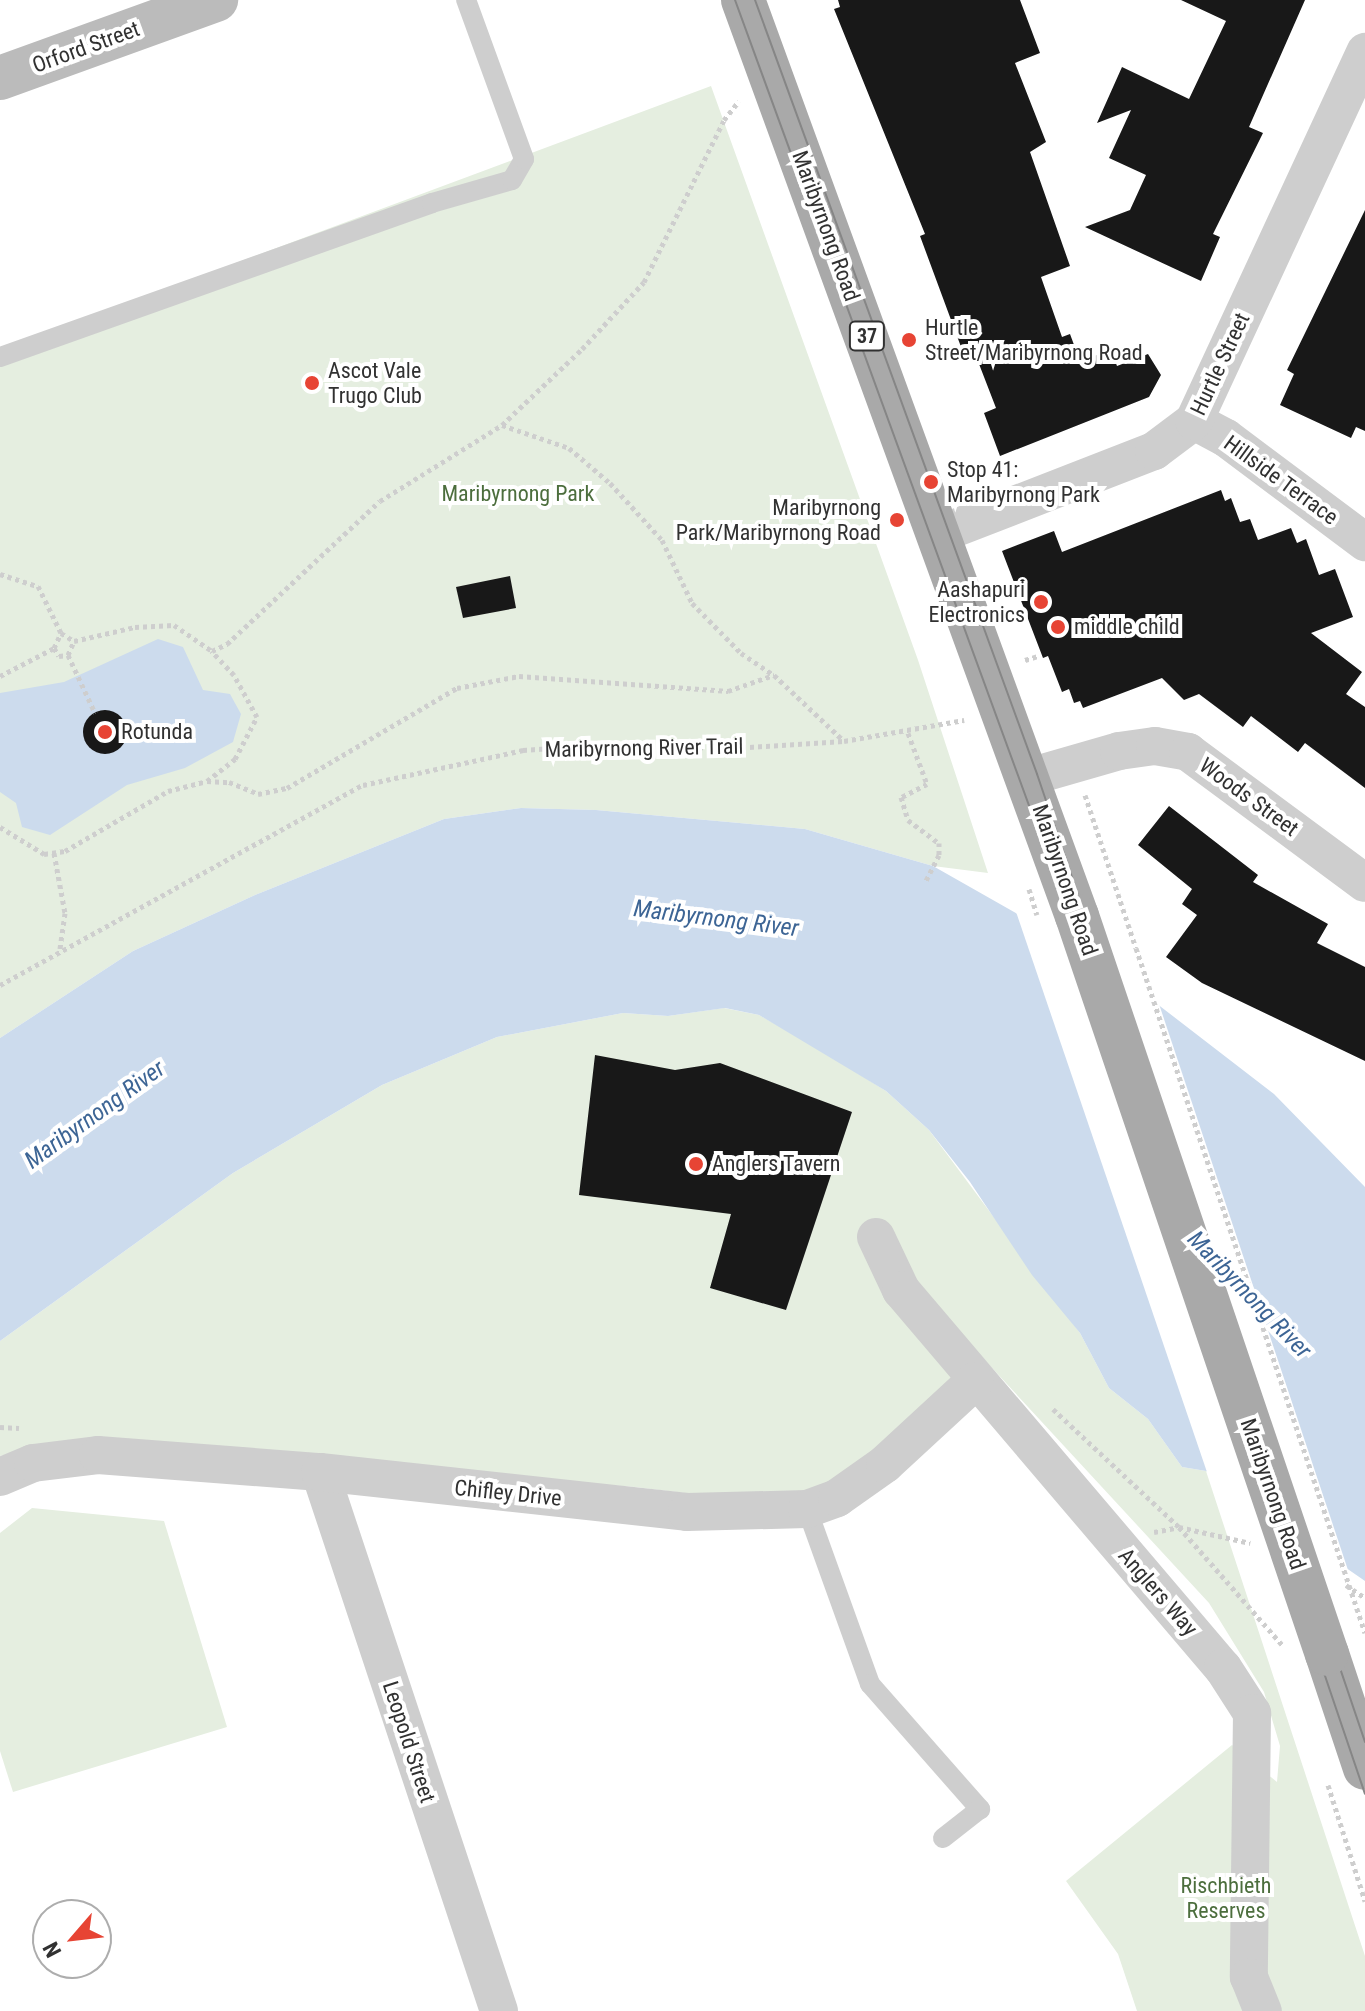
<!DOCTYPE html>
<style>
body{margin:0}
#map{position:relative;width:1365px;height:2011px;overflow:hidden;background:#fff;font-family:"Roboto Condensed",sans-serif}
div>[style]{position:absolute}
.green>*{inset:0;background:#e5eee0}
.water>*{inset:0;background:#ccdbed}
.pier>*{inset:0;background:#fff}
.building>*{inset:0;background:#181818}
.round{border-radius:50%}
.path>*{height:5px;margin-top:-2.5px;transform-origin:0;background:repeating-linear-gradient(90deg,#cecece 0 4px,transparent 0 8px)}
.lane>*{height:20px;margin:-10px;padding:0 10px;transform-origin:10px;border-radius:10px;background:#cecece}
.street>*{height:38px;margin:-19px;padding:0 19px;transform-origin:19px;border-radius:19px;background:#cecece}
.secondary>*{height:44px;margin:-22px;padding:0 22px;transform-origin:22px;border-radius:22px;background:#bbb}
.primary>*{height:44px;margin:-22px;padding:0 22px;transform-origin:22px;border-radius:22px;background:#a9a9a9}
.tram>*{height:2px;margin:-1px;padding:0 1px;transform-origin:1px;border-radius:1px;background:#868686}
.path-bridge>*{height:5px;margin-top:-2.5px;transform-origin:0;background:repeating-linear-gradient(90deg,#cecece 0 4px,transparent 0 8px)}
.primary-bridge>*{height:44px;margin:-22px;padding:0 22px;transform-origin:22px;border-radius:22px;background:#a9a9a9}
.dots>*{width:22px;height:22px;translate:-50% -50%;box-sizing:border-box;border:4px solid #fff;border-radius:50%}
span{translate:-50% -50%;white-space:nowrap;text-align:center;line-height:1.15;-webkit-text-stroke:8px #fff;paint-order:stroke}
.shield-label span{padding:2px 6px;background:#fff;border:2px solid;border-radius:6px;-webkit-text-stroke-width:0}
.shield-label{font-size:20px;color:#313131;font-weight:700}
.street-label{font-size:22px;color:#313131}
.poi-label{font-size:22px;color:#313131}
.left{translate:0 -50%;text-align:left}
.right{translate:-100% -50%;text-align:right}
.park-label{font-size:22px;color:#4c6e3d}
.water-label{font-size:24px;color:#3d6595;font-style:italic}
.north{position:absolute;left:32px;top:1899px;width:80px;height:80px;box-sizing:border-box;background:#fff;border:2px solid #adadad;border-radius:50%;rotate:242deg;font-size:22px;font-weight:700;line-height:32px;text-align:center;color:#313131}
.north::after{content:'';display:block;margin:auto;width:28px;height:36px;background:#e74434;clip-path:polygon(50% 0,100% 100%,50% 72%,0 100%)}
</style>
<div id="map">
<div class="green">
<div style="clip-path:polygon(711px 86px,918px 660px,988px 873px,933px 866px,805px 829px,596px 810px,521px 808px,444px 819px,255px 895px,133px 951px,0 1038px,0 351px)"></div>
<div style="clip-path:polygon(724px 1008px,759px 1015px,808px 1042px,886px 1091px,929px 1130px,1080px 1333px,1109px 1388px,1148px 1419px,1182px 1467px,1206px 1471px,1365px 1956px,1365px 2011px,1137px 2011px,1118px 1954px,1066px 1881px,1232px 1745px,1277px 1782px,1280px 1746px,1264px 1692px,1209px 1603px,981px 1356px,849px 1475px,809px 1493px,743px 1500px,635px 1487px,54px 1444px,0 1456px,0 1341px,233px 1173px,382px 1085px,497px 1037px,623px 1013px,668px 1016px)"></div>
<div style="clip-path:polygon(32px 1508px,164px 1521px,227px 1727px,13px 1792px,0 1751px,0 1533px)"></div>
</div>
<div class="water">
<div style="clip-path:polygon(158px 639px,183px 647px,203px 690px,230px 694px,241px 714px,233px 742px,185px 768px,127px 785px,50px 835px,22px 827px,16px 803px,0 792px,0 693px,64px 682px)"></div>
<div style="clip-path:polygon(521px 808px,596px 810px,805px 829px,933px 866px,1104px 963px,1274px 1094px,1365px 1187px,1365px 1581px,1206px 1471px,1182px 1467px,1148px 1419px,1109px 1388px,1080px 1333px,1032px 1275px,970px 1182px,929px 1130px,886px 1091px,759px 1015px,725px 1008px,668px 1016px,623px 1013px,497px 1037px,382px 1085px,233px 1173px,0 1341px,0 1038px,133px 951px,255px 895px,444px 819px)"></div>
</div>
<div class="pier">
<div style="clip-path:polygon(1014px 906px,1107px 959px,1158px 1001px,1350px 1576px,1209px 1478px)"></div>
</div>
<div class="building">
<div style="clip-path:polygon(838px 0,1020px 0,1040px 53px,1015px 63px,1046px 142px,1030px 152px,1070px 266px,1041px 277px,1062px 337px,1070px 334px,1080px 361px,1111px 350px,1117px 366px,1148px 354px,1161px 375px,1149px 397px,1000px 456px,984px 413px,996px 408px,974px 351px,964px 355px,920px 236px,925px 234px,834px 9px,840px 7px)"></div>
<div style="clip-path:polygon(1181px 0,1305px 0,1249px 127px,1263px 133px,1213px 234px,1220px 237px,1201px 281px,1085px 227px,1130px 210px,1146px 175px,1109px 158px,1131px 110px,1097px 123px,1122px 67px,1189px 99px,1226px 21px)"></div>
<div style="clip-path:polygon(1365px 210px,1365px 431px,1356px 427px,1351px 438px,1280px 405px,1294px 374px,1287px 370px)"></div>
<div style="clip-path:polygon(1221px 490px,1225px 501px,1231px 498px,1240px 522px,1250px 519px,1258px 540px,1291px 528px,1297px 543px,1306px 539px,1319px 575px,1335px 569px,1353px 617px,1311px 633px,1362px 672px,1346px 694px,1365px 707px,1365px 788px,1305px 743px,1298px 752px,1251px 716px,1243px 727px,1199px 694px,1184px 700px,1162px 678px,1083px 708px,1080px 701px,1074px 703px,1069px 689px,1062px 692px,1048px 656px,1043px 658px,1002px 551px,1054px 531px,1062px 552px)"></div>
<div style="clip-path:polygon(510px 576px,516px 608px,463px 618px,456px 587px)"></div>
<div class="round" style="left:83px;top:710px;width:44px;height:44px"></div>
<div style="clip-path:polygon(1169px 806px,1258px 875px,1253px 882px,1328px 924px,1317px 943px,1365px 967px,1365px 1061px,1202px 983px,1166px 957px,1197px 915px,1182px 904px,1192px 889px,1138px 845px)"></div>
<div style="clip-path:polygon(595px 1055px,675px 1070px,720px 1063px,852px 1112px,786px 1310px,710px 1288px,731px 1214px,579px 1195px)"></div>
</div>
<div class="path">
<div style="left:502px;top:425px;width:71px;rotate:18.9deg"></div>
<div style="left:569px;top:448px;width:54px;rotate:40.5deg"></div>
<div style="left:610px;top:483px;width:77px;rotate:47.6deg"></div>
<div style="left:662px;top:540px;width:70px;rotate:64.5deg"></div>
<div style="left:692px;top:603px;width:70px;rotate:45.6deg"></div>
<div style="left:741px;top:653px;width:40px;rotate:34deg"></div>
<div style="left:774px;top:675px;width:96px;rotate:43.3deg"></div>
<div style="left:0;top:574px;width:40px;rotate:18deg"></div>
<div style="left:38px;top:586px;width:52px;rotate:63.9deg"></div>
<div style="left:61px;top:633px;width:15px;rotate:32deg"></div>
<div style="left:74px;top:641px;width:63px;rotate:-12.9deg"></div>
<div style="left:135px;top:627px;width:39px;rotate:-3deg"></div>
<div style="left:174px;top:625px;width:46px;rotate:34.4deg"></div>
<div style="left:212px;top:651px;width:17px;rotate:-25deg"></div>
<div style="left:227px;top:644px;width:209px;rotate:-43.1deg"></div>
<div style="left:380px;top:501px;width:144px;rotate:-31.9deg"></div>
<div style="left:502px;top:425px;width:110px;rotate:-43.5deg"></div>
<div style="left:582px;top:349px;width:91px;rotate:-47.2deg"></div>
<div style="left:644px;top:282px;width:181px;rotate:-63.7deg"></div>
<div style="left:724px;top:120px;width:24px;rotate:-52deg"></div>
<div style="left:54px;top:648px;width:17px;rotate:-65deg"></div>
<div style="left:68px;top:655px;width:64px;rotate:65deg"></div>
<div style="left:1025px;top:660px;width:14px;rotate:-17deg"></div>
<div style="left:0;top:676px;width:61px;rotate:-27.4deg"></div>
<div style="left:54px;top:648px;width:9px;rotate:58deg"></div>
<div style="left:59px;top:656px;width:9px;rotate:-6deg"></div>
<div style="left:68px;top:655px;width:15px;rotate:-67deg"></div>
<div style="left:908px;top:733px;width:54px;rotate:69.6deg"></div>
<div style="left:927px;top:784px;width:29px;rotate:153deg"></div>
<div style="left:901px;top:797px;width:24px;rotate:73deg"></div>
<div style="left:908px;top:820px;width:39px;rotate:37deg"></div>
<div style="left:939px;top:843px;width:12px;rotate:90deg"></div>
<div style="left:939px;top:855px;width:29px;rotate:117deg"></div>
<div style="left:207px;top:781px;width:22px;rotate:3deg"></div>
<div style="left:229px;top:782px;width:31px;rotate:22deg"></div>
<div style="left:258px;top:794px;width:30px;rotate:-12deg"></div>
<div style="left:287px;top:788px;width:197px;rotate:-30.5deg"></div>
<div style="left:457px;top:688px;width:63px;rotate:-11deg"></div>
<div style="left:519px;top:676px;width:210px;rotate:4.1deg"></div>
<div style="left:728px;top:691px;width:49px;rotate:-19.2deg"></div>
<div style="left:1085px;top:795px;width:161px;rotate:71.6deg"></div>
<div style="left:0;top:827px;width:52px;rotate:31.5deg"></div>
<div style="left:44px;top:854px;width:21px;rotate:-8deg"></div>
<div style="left:65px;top:851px;width:119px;rotate:-30.2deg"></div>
<div style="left:168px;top:791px;width:40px;rotate:-14.4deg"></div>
<div style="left:207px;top:781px;width:36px;rotate:-38deg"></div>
<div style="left:235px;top:759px;width:47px;rotate:-62.4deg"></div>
<div style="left:257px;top:717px;width:48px;rotate:-118.7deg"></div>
<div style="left:234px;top:675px;width:33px;rotate:-133deg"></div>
<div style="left:54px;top:853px;width:61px;rotate:79.6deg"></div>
<div style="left:65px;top:913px;width:36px;rotate:98deg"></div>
<div style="left:0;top:985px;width:414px;rotate:-28.9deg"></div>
<div style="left:363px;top:785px;width:164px;rotate:-12.3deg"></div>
<div style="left:523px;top:750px;width:72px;rotate:-4deg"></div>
<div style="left:595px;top:745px;width:139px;rotate:1.2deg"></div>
<div style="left:734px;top:748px;width:110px;rotate:-3.6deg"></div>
<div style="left:844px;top:741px;width:122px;rotate:-9.9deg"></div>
<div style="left:1053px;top:1409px;width:173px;rotate:43.1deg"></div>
<div style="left:1179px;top:1527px;width:158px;rotate:48.8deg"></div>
<div style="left:0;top:1427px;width:19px;rotate:3deg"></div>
<div style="left:1154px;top:1532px;width:25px;rotate:-11deg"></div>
<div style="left:1179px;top:1527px;width:73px;rotate:12.7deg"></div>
<div style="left:1346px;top:1585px;width:23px;rotate:34deg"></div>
<div style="left:1328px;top:1785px;width:122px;rotate:72.3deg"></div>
</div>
<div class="lane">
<div style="left:0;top:357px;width:459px;rotate:-19.6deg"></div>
<div style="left:432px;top:203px;width:83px;rotate:-16deg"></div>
<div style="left:512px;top:180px;width:24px;rotate:-60deg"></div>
<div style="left:524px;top:159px;width:169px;rotate:-110deg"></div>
<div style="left:807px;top:1509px;width:186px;rotate:70.2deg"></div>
<div style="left:870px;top:1684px;width:167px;rotate:48.7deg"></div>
<div style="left:980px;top:1809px;width:47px;rotate:141.9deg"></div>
</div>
<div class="street">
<div style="left:1194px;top:421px;width:36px;rotate:28deg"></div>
<div style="left:1226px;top:438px;width:174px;rotate:36.8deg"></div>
<div style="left:940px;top:534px;width:230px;rotate:-21.2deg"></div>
<div style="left:1154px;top:451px;width:50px;rotate:-36.9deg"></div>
<div style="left:1194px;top:421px;width:407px;rotate:-65.1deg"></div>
<div style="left:1029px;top:777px;width:94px;rotate:-16.1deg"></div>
<div style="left:1119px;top:751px;width:36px;rotate:-8deg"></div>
<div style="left:1155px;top:746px;width:34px;rotate:10deg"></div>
<div style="left:1188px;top:752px;width:220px;rotate:36.5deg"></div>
<div style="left:876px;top:1237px;width:59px;rotate:64.7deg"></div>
<div style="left:901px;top:1290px;width:497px;rotate:49.6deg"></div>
<div style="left:1223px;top:1668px;width:54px;rotate:57.2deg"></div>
<div style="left:1252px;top:1713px;width:264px;rotate:90.7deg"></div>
<div style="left:1249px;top:1977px;width:37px;rotate:68deg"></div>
<div style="left:320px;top:1472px;width:568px;rotate:71.63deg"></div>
<div style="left:0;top:1477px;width:36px;rotate:-23deg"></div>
<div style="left:33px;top:1463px;width:65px;rotate:-7deg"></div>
<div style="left:98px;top:1455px;width:223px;rotate:4.4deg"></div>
<div style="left:320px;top:1472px;width:369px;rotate:6.2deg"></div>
<div style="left:687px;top:1512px;width:120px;rotate:-1.4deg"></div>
<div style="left:807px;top:1509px;width:32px;rotate:-20deg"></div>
<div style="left:837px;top:1498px;width:59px;rotate:-35.3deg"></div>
<div style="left:885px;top:1464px;width:122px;rotate:-42.7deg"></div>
</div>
<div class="secondary">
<div style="left:0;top:78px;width:230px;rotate:-19.9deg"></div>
</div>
<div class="primary">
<div style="left:743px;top:0;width:975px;rotate:69.97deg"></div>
<div style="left:1327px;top:1654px;width:120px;rotate:71.6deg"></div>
</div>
<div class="tram">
<div style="left:735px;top:0;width:910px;rotate:69.95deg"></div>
<div style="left:1047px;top:855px;width:991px;rotate:71.29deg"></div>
<div style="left:755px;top:0;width:824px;rotate:69.98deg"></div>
<div style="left:1037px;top:774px;width:1022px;rotate:71.28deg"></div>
</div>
<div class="path-bridge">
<div style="left:1029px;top:889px;width:27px;rotate:73deg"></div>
<div style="left:1136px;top:948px;width:722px;rotate:71.51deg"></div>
</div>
<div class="primary-bridge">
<div style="left:1077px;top:916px;width:779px;rotate:71.29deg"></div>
</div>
<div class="dots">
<div style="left:909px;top:340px;background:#e74434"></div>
<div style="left:312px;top:383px;background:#e74434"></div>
<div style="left:931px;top:482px;background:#e74434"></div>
<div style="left:897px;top:520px;background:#e74434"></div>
<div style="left:1041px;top:602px;background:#e74434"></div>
<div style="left:1058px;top:627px;background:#e74434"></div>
<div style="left:105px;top:732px;background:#e74434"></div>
<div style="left:696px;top:1164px;background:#e74434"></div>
</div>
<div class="shield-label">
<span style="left:867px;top:336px">37</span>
</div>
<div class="street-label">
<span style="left:86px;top:47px;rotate:-20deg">Orford Street</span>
<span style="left:826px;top:226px;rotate:70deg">Maribyrnong Road</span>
<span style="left:1220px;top:364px;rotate:-65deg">Hurtle Street</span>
<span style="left:1281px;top:480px;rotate:36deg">Hillside Terrace</span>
<span style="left:644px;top:748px;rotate:-1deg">Maribyrnong River Trail</span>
<span style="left:1249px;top:797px;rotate:36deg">Woods Street</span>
<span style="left:1065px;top:880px;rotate:71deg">Maribyrnong Road</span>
<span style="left:508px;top:1493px;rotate:6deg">Chifley Drive</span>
<span style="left:1273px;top:1494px;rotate:71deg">Maribyrnong Road</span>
<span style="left:1158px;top:1592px;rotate:49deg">Anglers Way</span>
<span style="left:409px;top:1742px;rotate:72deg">Leopold Street</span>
</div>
<div class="poi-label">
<span class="left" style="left:925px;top:340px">Hurtle<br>Street/Maribyrnong Road</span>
<span class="left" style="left:328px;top:383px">Ascot Vale<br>Trugo Club</span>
<span class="left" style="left:947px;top:482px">Stop 41:<br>Maribyrnong Park</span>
<span class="right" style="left:881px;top:520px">Maribyrnong<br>Park/Maribyrnong Road</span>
<span class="right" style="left:1025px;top:602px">Aashapuri<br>Electronics</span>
<span class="left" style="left:1074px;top:627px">middle child</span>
<span class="left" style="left:121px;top:732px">Rotunda</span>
<span class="left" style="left:712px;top:1164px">Anglers Tavern</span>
</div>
<div class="park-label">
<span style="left:518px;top:494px">Maribyrnong Park</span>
<span style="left:1226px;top:1898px">Rischbieth<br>Reserves</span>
</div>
<div class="water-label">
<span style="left:716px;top:919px;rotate:7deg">Maribyrnong River</span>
<span style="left:95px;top:1115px;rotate:-36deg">Maribyrnong River</span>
<span style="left:1249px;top:1295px;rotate:46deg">Maribyrnong River</span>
</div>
<div class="north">N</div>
</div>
